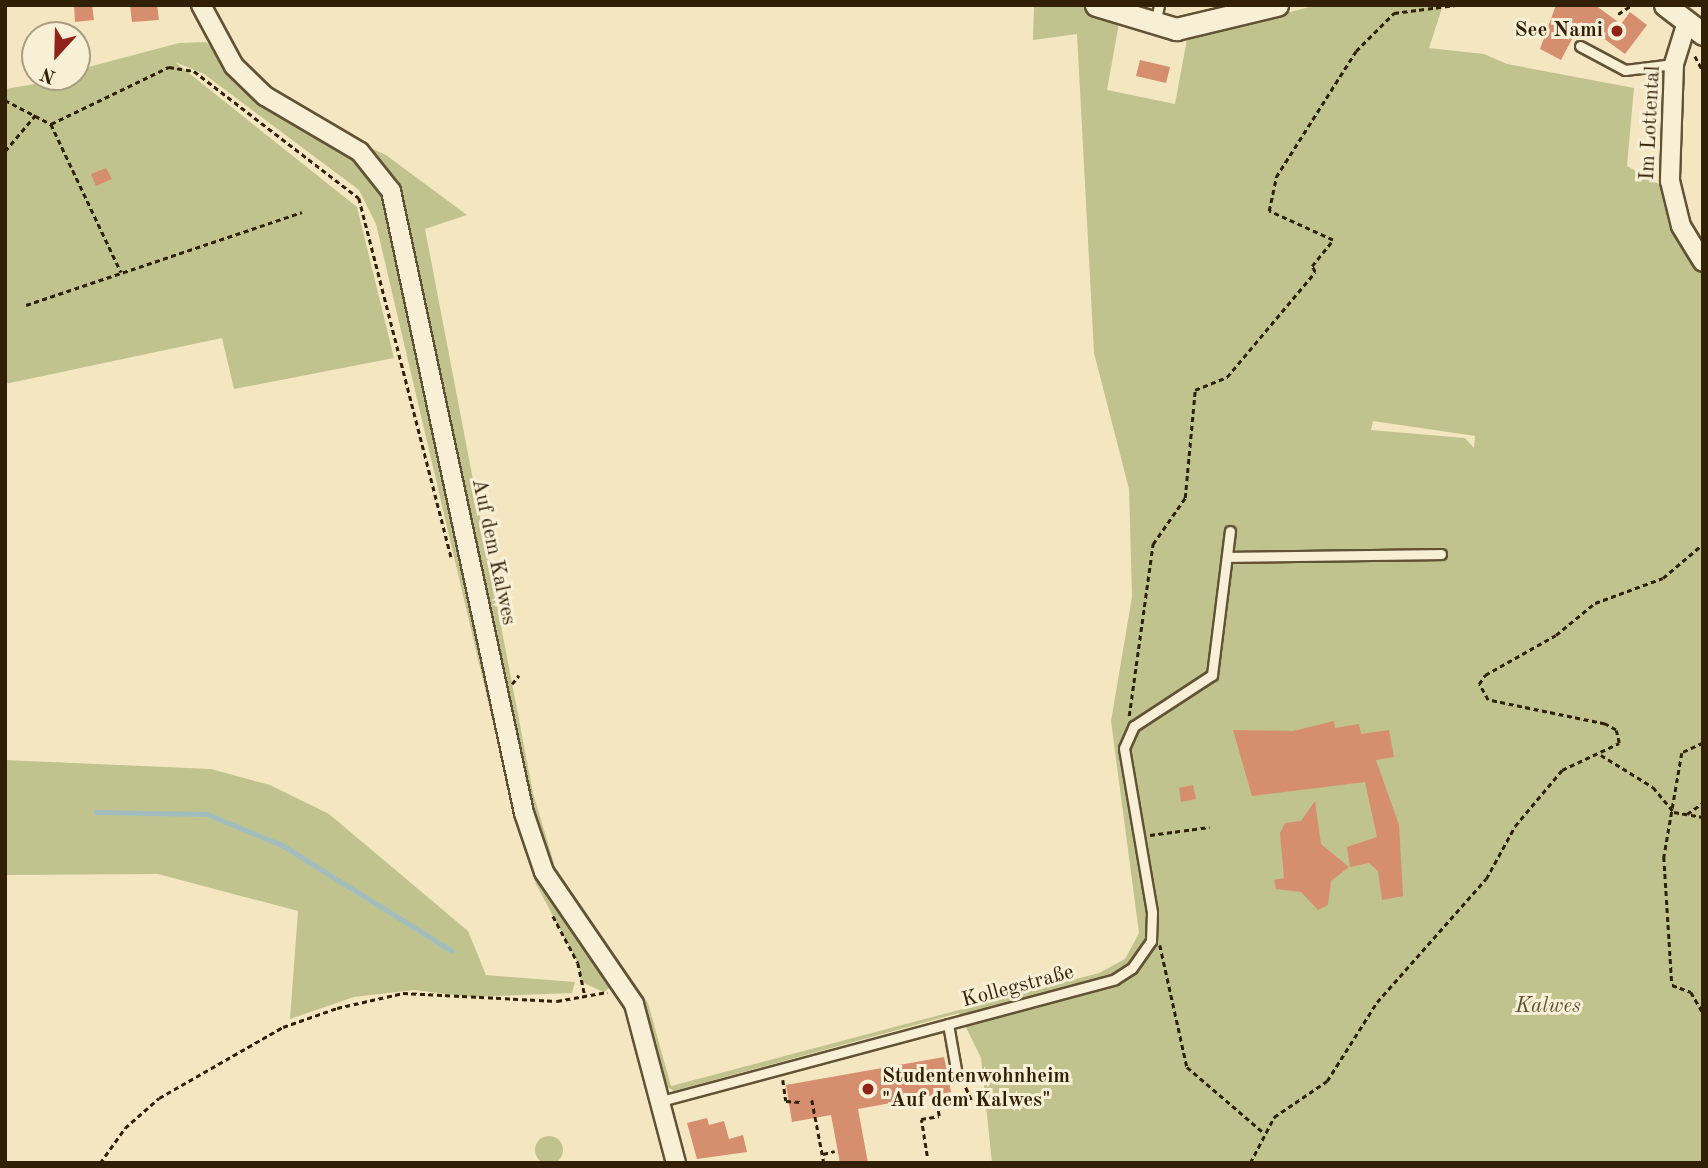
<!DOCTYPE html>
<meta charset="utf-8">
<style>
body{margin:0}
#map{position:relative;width:1708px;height:1168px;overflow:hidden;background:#f5e6c2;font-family:"Old Standard TT",serif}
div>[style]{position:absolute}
.green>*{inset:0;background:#c1c38f}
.round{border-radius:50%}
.stream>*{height:4.5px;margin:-2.25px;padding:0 2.25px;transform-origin:2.25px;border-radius:2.25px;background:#a1bdbe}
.building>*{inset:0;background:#d58e6e}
.path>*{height:2.5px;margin-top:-1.25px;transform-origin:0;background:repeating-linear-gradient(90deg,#312006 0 5px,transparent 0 8.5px)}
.roads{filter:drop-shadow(2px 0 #625235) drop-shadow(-2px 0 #625235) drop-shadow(0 2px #625235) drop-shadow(0 -2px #625235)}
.service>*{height:9px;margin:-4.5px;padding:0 4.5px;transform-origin:4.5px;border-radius:4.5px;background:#f8efd7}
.minor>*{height:18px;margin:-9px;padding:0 9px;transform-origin:9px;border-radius:9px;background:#f8efd7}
.tertiary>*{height:21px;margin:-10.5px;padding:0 10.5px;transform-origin:10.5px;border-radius:10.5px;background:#f8efd7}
.dots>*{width:19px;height:19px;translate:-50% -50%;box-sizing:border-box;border:4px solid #f8efd7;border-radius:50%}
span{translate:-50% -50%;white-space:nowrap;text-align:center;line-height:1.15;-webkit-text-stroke:6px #f8efd7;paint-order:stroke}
.poi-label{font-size:21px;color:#312006;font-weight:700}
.right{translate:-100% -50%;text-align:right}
.left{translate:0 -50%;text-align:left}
.street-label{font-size:21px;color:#312006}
.park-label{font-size:21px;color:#5c512f;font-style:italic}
.frame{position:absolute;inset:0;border:7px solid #312006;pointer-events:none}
.north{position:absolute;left:21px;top:21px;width:70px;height:70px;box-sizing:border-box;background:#f8efd7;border:2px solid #a89c83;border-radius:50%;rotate:202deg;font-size:19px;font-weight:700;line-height:28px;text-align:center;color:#312006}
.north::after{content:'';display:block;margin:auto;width:24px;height:32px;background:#8f2418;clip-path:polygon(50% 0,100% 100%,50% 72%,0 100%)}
</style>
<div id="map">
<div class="green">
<div style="clip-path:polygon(evenodd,1034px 5px,1080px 5px,1119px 23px,1107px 90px,1175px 104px,1187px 39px,1317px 5px,1443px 5px,1429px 48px,1484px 54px,1507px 64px,1634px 88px,1627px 166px,1664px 187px,1668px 222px,1688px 251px,1703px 253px,1703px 1163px,992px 1163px,981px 1058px,959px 1013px,674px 1091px,662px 1084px,646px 1005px,629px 985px,550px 868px,528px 798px,398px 191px,381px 162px,314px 122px,386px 155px,467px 215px,425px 229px,533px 793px,555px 867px,648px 1003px,671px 1086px,1099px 973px,1125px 959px,1139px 933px,1111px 721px,1132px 597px,1129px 489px,1094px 353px,1077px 34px,1033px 40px,1034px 5px,1373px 421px,1475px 436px,1474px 448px,1465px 438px,1371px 430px,1373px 421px)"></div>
<div style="clip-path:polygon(206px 42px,276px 113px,362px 162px,388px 199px,519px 816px,613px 985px,604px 992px,581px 982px,578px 963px,536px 884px,519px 834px,376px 224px,359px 190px,204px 74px,175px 62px,357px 207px,394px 358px,234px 389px,222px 338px,5px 384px,5px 89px,77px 77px,77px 70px,179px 43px)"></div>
<div style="clip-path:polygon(5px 760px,211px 769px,270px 785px,329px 814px,468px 931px,486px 975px,575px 982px,572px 993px,471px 997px,414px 990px,354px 997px,290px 1019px,298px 911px,158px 874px,5px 875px)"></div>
<div class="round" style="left:535px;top:1136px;width:28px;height:28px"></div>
</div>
<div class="stream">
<div style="left:96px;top:812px;width:111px;rotate:1deg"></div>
<div style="left:207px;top:814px;width:81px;rotate:22.5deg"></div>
<div style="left:282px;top:845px;width:200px;rotate:31.9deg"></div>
</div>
<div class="building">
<div style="clip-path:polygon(74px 5px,92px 5px,94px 20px,75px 22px)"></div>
<div style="clip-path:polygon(130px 5px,157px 5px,159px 20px,132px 22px)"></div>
<div style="clip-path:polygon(1556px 5px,1595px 5px,1621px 24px,1630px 12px,1647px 25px,1625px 54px,1581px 22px,1561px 60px,1540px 49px)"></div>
<div style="clip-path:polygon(1140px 60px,1170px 67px,1166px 83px,1136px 76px)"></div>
<div style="clip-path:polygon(106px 168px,112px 179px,96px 186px,91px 174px)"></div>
<div style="clip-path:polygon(1334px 721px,1335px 728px,1359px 724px,1361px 734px,1389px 730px,1394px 757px,1376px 760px,1399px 825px,1403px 896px,1382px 900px,1378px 871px,1369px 863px,1350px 867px,1347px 847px,1377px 837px,1365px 782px,1252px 796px,1233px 730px,1293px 731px)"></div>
<div style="clip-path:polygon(1193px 785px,1196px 799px,1181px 802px,1179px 788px)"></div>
<div style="clip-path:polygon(1315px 801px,1321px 844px,1349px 867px,1331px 881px,1328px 905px,1318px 910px,1301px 892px,1276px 889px,1274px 880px,1284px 878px,1280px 833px,1285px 823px,1301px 821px)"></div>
<div style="clip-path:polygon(944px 1057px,951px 1092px,858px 1109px,868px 1163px,840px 1163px,831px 1115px,792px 1122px,786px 1085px)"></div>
<div style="clip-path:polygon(707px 1118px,709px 1125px,724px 1121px,729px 1139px,743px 1135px,747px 1152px,697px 1159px,687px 1123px)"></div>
</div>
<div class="path">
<div style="left:1618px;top:14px;width:17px;rotate:-33deg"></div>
<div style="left:1695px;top:56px;width:17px;rotate:62deg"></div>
<div style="left:5px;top:100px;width:52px;rotate:27.6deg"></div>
<div style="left:51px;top:124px;width:164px;rotate:64.7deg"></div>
<div style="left:51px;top:124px;width:131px;rotate:-25.8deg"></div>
<div style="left:169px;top:67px;width:25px;rotate:9deg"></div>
<div style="left:194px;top:71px;width:208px;rotate:37.6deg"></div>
<div style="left:359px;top:198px;width:371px;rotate:75.6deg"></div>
<div style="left:5px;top:151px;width:50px;rotate:-49.9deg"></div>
<div style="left:26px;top:305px;width:291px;rotate:-18.6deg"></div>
<div style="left:512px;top:684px;width:11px;rotate:-52deg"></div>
<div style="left:1129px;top:716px;width:174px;rotate:-82.1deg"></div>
<div style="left:1153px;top:544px;width:56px;rotate:-55.2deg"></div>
<div style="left:1185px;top:498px;width:108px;rotate:-84.7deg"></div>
<div style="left:1195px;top:390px;width:35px;rotate:-22deg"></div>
<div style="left:1227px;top:377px;width:137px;rotate:-50deg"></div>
<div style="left:1315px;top:272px;width:7px;rotate:-117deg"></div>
<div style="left:1312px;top:266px;width:33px;rotate:-51deg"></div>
<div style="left:1333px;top:240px;width:70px;rotate:-155.6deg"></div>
<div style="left:1269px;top:211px;width:35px;rotate:-78deg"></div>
<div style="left:1276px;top:177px;width:149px;rotate:-57.6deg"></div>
<div style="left:1356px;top:51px;width:54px;rotate:-45deg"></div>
<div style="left:1394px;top:13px;width:62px;rotate:-7.5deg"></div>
<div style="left:1703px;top:743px;width:23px;rotate:155deg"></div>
<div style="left:1682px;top:753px;width:106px;rotate:99.8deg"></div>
<div style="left:1664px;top:857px;width:128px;rotate:86.4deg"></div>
<div style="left:1672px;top:985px;width:20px;rotate:20deg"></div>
<div style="left:1691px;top:992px;width:24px;rotate:60deg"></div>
<div style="left:1601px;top:755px;width:61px;rotate:31.6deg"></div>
<div style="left:1653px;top:787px;width:33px;rotate:50deg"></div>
<div style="left:1674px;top:812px;width:29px;rotate:10deg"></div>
<div style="left:1687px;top:814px;width:19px;rotate:-35deg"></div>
<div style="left:1150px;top:835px;width:60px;rotate:-7.7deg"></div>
<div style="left:553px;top:916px;width:53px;rotate:62deg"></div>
<div style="left:578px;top:963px;width:34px;rotate:78deg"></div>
<div style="left:1160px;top:945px;width:125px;rotate:77.5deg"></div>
<div style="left:1187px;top:1067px;width:101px;rotate:40.6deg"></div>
<div style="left:783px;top:1080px;width:21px;rotate:82deg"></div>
<div style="left:786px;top:1101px;width:14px;rotate:4deg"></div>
<div style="left:812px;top:1100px;width:64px;rotate:79.2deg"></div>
<div style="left:823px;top:1154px;width:12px;rotate:-14deg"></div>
<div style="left:927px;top:1156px;width:37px;rotate:-99deg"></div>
<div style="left:921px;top:1119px;width:18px;rotate:-9deg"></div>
<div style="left:939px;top:1116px;width:11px;rotate:-100deg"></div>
<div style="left:937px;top:1105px;width:34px;rotate:-8deg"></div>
<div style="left:971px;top:1100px;width:17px;rotate:-114deg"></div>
<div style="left:100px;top:1163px;width:43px;rotate:-54.5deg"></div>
<div style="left:125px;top:1128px;width:45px;rotate:-41.4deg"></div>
<div style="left:159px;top:1098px;width:143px;rotate:-29.8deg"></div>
<div style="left:283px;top:1027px;width:57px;rotate:-19.4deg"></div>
<div style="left:337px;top:1008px;width:68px;rotate:-12.8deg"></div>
<div style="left:403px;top:993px;width:154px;rotate:3deg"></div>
<div style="left:557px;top:1001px;width:51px;rotate:-10.2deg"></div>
<div style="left:1250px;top:1163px;width:52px;rotate:-62.4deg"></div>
<div style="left:1274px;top:1117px;width:64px;rotate:-34.2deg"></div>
<div style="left:1327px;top:1081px;width:93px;rotate:-57.7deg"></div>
<div style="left:1377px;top:1002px;width:164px;rotate:-48.5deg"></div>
<div style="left:1486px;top:879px;width:60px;rotate:-61.3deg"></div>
<div style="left:1515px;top:826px;width:73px;rotate:-50deg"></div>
<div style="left:1562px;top:770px;width:63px;rotate:-25.3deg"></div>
<div style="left:1619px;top:743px;width:13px;rotate:-103deg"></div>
<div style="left:1616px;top:730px;width:13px;rotate:-151deg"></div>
<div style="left:1605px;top:724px;width:119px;rotate:-168.4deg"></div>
<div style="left:1488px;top:700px;width:18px;rotate:-119deg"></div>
<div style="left:1479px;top:684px;width:11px;rotate:-56deg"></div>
<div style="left:1485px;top:675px;width:81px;rotate:-29.4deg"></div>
<div style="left:1556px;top:635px;width:50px;rotate:-39.4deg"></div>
<div style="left:1595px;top:603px;width:72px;rotate:-20.2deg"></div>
<div style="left:1663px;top:578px;width:52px;rotate:-40.4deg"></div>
<div style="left:1696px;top:1163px;width:7px;rotate:-16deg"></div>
</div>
<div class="roads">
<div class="service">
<div style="left:1155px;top:24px;width:19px;rotate:-78deg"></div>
<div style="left:1580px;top:46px;width:51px;rotate:28.1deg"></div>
<div style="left:1625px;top:70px;width:49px;rotate:-7deg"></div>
<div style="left:1227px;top:557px;width:214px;rotate:-0.8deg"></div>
<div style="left:948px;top:1024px;width:52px;rotate:80deg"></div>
<div style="left:661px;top:1101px;width:470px;rotate:-15deg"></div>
<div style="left:1115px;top:979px;width:20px;rotate:-33deg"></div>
<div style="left:1132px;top:968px;width:33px;rotate:-55deg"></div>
<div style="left:1151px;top:941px;width:29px;rotate:-88deg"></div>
<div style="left:1152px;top:912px;width:166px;rotate:-99.7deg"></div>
<div style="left:1124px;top:748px;width:24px;rotate:-66deg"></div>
<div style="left:1134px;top:726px;width:93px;rotate:-33.2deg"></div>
<div style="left:1212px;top:675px;width:145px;rotate:-82.9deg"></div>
</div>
<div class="minor">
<div style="left:201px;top:5px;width:69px;rotate:61.6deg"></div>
<div style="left:234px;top:66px;width:43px;rotate:44.1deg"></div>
<div style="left:265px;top:96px;width:110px;rotate:30.5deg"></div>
<div style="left:360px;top:152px;width:50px;rotate:51.5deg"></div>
<div style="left:391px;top:191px;width:636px;rotate:77.93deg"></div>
<div style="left:524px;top:813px;width:62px;rotate:71.3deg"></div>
<div style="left:544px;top:872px;width:160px;rotate:55.7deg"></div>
<div style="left:634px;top:1004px;width:164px;rotate:75.2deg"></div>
<div style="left:1687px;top:22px;width:44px;rotate:107.2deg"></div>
<div style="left:1674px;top:64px;width:117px;rotate:92deg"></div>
<div style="left:1670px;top:181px;width:46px;rotate:76.3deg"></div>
<div style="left:1681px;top:226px;width:42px;rotate:58.6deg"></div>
</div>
<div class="tertiary">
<div style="left:1096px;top:5px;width:84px;rotate:16.7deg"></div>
<div style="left:1176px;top:29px;width:104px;rotate:-13.4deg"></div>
<div style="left:1665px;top:5px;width:48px;rotate:37.3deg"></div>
</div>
</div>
<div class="dots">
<div style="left:1617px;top:31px;background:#8f2418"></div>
<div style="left:868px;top:1089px;background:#8f2418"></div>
</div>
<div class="poi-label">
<span class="right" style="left:1603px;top:31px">See Nami</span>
<span class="left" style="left:882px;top:1089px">Studentenwohnheim<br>"Auf dem Kalwes"</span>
</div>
<div class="street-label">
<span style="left:1651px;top:123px;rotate:-87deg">Im Lottental</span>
<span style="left:493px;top:552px;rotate:78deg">Auf dem Kalwes</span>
<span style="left:1018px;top:987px;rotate:-15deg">Kollegstraße</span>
</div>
<div class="park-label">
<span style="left:1548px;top:1007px">Kalwes</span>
</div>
<div class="frame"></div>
<div class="north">N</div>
</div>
